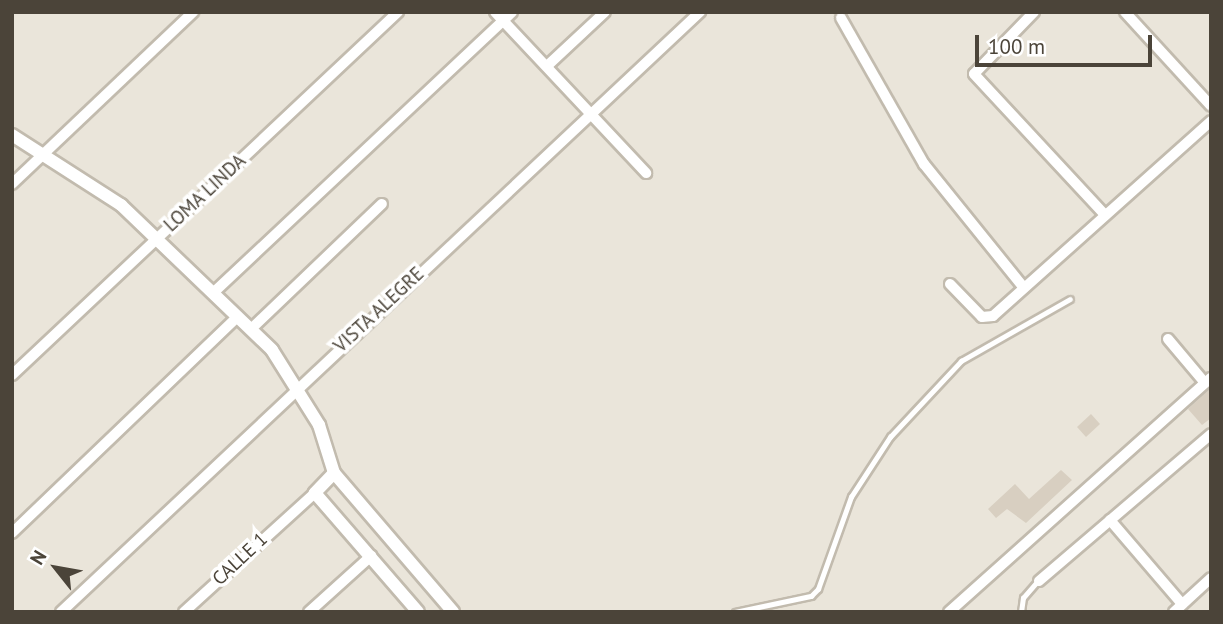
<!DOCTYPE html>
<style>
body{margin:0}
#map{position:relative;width:1223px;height:624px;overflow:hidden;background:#f6f3ec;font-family:"PT Sans",sans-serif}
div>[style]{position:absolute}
.residential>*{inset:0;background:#eae5da}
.building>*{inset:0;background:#d8cfc1}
.roads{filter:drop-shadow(2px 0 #c2bbae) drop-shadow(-2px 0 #c2bbae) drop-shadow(0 2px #c2bbae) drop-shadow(0 -2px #c2bbae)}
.service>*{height:4.5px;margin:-2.25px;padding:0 2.25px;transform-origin:2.25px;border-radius:2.25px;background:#fff}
.minor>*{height:10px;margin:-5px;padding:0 5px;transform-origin:5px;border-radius:5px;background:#fff}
.tertiary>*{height:12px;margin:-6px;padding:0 6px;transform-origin:6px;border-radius:6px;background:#fff}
span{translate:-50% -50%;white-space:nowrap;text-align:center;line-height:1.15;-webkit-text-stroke:7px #fff;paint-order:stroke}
.street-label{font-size:19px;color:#4b4439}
.frame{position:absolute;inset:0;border:14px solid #4b4439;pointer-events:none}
.north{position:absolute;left:21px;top:533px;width:70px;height:70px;-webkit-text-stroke:5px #fff;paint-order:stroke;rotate:301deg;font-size:19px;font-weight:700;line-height:28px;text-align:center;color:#4b4439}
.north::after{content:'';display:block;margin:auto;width:24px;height:32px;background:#4b4439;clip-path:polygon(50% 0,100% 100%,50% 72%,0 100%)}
.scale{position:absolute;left:975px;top:35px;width:177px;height:32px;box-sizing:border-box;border:4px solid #4b4439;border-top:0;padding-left:9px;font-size:21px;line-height:24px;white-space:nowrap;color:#4b4439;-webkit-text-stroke:5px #fff;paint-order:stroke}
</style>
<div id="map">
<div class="residential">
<div style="clip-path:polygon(12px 12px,1211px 12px,1211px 612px,12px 612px)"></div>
</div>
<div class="building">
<div style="clip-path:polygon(1211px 388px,1211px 418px,1202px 425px,1188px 409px)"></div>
<div style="clip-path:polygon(1091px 414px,1100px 424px,1086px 437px,1077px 427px)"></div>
<div style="clip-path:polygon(1061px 470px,1072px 480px,1026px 523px,1007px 509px,996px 518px,988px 509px,1015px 484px,1029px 499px)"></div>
</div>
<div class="roads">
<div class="service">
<div style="left:735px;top:612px;width:78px;rotate:-11.9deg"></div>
<div style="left:811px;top:596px;width:10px;rotate:-45deg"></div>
<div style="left:818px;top:589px;width:98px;rotate:-70.3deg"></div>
<div style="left:851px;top:497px;width:72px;rotate:-57deg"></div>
<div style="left:890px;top:437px;width:104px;rotate:-46.9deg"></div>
<div style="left:961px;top:361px;width:125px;rotate:-29.6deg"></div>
<div style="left:1021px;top:612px;width:14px;rotate:-82deg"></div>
<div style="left:1023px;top:598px;width:23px;rotate:-49deg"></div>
</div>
<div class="minor">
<div style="left:495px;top:12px;width:221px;rotate:46.8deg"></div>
<div style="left:1034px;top:12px;width:86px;rotate:134.1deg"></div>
<div style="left:974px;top:74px;width:191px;rotate:47.1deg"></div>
<div style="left:1125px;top:12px;width:127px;rotate:47.5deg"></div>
<div style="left:841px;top:18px;width:168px;rotate:60.4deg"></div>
<div style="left:924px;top:164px;width:159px;rotate:51.1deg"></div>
<div style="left:547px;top:66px;width:79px;rotate:-43deg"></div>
<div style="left:12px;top:184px;width:250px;rotate:-43.5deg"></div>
<div style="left:950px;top:284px;width:46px;rotate:45.9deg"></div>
<div style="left:982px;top:317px;width:11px;rotate:-5deg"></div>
<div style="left:993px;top:316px;width:292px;rotate:-41.8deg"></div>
<div style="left:213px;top:293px;width:410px;rotate:-43.2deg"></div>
<div style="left:251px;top:329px;width:181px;rotate:-43.7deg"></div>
<div style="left:1168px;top:339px;width:57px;rotate:49.9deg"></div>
<div style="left:12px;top:375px;width:530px;rotate:-43.24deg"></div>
<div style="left:1110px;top:520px;width:111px;rotate:49.4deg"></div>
<div style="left:12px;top:533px;width:313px;rotate:-43.8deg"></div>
<div style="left:1039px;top:581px;width:226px;rotate:-40.5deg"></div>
<div style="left:61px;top:612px;width:877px;rotate:-43.2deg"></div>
<div style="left:184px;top:612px;width:177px;rotate:-42.3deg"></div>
<div style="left:309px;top:612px;width:84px;rotate:-42.1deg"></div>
<div style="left:949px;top:612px;width:351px;rotate:-41.8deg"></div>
<div style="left:1174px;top:612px;width:50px;rotate:-42.6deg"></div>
</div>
<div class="tertiary">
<div style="left:12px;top:135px;width:130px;rotate:32.7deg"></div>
<div style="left:121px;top:205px;width:209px;rotate:43.8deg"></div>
<div style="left:272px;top:350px;width:89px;rotate:57.9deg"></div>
<div style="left:319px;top:425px;width:50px;rotate:72.6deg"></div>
<div style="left:334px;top:473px;width:183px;rotate:49.4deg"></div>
<div style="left:334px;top:473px;width:28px;rotate:134deg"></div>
<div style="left:315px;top:493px;width:157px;rotate:49.1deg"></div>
</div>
</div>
<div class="street-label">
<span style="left:205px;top:193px;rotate:-43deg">LOMA LINDA</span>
<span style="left:379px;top:310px;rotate:-43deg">VISTA ALEGRE</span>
<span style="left:240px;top:559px;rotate:-43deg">CALLE 1</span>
</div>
<div class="frame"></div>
<div class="north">N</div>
<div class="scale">100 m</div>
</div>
